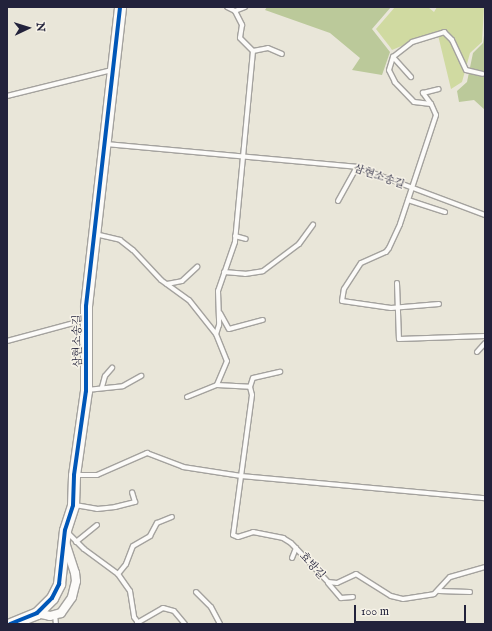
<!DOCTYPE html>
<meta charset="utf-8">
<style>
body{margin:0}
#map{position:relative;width:492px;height:631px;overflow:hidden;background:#e9e6d9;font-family:"IM FELL English","Noto Serif KR",serif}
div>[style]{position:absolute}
.green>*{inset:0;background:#d0daa1}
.forest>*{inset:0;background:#bbc99a}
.roads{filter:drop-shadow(1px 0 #a4a29e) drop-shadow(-1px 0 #a4a29e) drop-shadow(0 1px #a4a29e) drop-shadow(0 -1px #a4a29e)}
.lane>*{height:4px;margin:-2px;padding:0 2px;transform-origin:2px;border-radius:2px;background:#fcfbf9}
.street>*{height:8px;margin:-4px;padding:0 4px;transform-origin:4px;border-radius:4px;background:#fcfbf9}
.secondary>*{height:11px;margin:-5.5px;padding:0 5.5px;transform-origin:5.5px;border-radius:5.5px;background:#fcfbf9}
.cycleway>*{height:4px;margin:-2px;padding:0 2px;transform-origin:2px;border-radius:2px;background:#0057b8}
span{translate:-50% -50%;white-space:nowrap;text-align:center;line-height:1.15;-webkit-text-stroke:3px #f7f3e8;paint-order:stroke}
.street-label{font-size:11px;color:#22223b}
.frame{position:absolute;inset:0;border:8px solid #22223b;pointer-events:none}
.north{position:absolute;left:8px;top:8px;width:40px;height:40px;-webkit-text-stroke:3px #f7f3e8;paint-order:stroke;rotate:86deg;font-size:11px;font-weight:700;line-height:16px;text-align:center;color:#22223b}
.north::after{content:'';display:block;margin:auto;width:14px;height:18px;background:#22223b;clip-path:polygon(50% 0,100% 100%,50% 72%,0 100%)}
.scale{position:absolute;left:354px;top:605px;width:112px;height:18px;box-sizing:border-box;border:2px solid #22223b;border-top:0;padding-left:5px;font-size:12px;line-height:14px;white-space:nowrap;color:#22223b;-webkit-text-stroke:3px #f7f3e8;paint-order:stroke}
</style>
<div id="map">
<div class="green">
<div style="clip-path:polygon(395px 7px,428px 7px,434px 12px,437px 7px,484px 7px,482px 42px,470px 53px,462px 82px,451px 89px,437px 31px,392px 50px,390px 47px,376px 29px)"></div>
</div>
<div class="forest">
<div style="clip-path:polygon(267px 7px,391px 7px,372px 29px,390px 52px,382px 75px,352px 70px,360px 58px,330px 33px,265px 10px)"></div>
<div style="clip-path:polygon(485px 28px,485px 110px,474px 100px,459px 102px,457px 91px,467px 82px,473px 53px,483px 43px)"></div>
</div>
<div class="roads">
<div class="lane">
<div style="left:227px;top:7px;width:9px;rotate:27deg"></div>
<div style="left:235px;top:11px;width:16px;rotate:63deg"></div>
<div style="left:242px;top:25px;width:13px;rotate:99deg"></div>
<div style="left:240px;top:38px;width:18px;rotate:45deg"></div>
<div style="left:253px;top:51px;width:192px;rotate:95.4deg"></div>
<div style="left:235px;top:242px;width:52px;rotate:109.1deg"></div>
<div style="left:218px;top:291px;width:34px;rotate:88deg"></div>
<div style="left:219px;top:325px;width:9px;rotate:108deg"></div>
<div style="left:216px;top:334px;width:29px;rotate:68deg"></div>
<div style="left:227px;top:361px;width:26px;rotate:113deg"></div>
<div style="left:217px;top:385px;width:33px;rotate:3deg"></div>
<div style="left:250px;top:387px;width:8px;rotate:76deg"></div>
<div style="left:252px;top:395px;width:141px;rotate:97.7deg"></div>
<div style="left:233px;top:535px;width:5px;rotate:22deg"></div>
<div style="left:238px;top:537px;width:16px;rotate:-18deg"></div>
<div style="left:253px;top:532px;width:31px;rotate:11deg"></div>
<div style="left:283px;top:538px;width:9px;rotate:32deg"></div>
<div style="left:291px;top:543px;width:54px;rotate:46.5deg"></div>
<div style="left:328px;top:582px;width:9px;rotate:6deg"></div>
<div style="left:337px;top:583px;width:21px;rotate:-25deg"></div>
<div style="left:356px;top:574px;width:41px;rotate:32.2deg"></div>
<div style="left:391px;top:596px;width:12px;rotate:14deg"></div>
<div style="left:403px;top:599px;width:31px;rotate:-9deg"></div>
<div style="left:434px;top:594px;width:23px;rotate:-47deg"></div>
<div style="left:450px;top:577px;width:36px;rotate:-16deg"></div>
<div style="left:235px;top:11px;width:11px;rotate:-22deg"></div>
<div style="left:253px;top:51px;width:15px;rotate:-11deg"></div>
<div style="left:268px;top:48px;width:15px;rotate:23deg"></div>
<div style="left:393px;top:57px;width:27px;rotate:48deg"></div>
<div style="left:7px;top:96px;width:108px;rotate:-13.9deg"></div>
<div style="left:431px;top:104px;width:14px;rotate:-126deg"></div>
<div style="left:423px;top:93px;width:16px;rotate:-14deg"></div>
<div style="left:105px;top:144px;width:253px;rotate:5.2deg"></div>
<div style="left:357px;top:167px;width:137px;rotate:20.6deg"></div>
<div style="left:408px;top:200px;width:39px;rotate:18deg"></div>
<div style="left:338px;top:201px;width:39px;rotate:-61deg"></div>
<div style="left:95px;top:234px;width:26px;rotate:13deg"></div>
<div style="left:120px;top:240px;width:16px;rotate:38deg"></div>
<div style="left:133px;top:250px;width:41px;rotate:47deg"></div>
<div style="left:161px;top:280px;width:34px;rotate:36deg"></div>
<div style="left:189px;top:300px;width:43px;rotate:51.5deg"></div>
<div style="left:235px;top:236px;width:11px;rotate:15deg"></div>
<div style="left:224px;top:272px;width:21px;rotate:5deg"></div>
<div style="left:245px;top:274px;width:18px;rotate:-9deg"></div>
<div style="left:263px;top:271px;width:45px;rotate:-36.9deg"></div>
<div style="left:299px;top:244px;width:24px;rotate:-54deg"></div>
<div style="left:397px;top:283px;width:56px;rotate:88deg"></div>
<div style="left:399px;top:339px;width:86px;rotate:-2deg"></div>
<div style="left:167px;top:284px;width:15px;rotate:-11deg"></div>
<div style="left:182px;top:281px;width:21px;rotate:-43deg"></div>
<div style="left:439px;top:304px;width:48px;rotate:175.2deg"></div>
<div style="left:391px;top:308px;width:49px;rotate:-171.9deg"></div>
<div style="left:342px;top:301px;width:12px;rotate:-81deg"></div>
<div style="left:344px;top:289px;width:31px;rotate:-57deg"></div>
<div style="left:361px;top:263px;width:27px;rotate:-24deg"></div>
<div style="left:386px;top:252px;width:5px;rotate:-53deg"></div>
<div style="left:389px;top:248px;width:26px;rotate:-65deg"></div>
<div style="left:400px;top:224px;width:115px;rotate:-71.7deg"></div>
<div style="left:436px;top:115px;width:12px;rotate:-114deg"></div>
<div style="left:431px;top:104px;width:17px;rotate:-173deg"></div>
<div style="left:414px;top:102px;width:28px;rotate:-134deg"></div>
<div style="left:395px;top:82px;width:13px;rotate:-117deg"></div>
<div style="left:389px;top:70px;width:14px;rotate:-73deg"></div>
<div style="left:393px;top:57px;width:24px;rotate:-38deg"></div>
<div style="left:412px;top:42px;width:34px;rotate:-17deg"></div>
<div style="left:444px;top:32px;width:11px;rotate:45deg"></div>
<div style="left:452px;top:40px;width:33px;rotate:65deg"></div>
<div style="left:466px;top:70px;width:17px;rotate:13deg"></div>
<div style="left:220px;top:313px;width:18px;rotate:61deg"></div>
<div style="left:229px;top:329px;width:35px;rotate:-15deg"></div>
<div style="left:7px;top:341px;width:81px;rotate:-15.1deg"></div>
<div style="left:477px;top:352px;width:12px;rotate:-48deg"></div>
<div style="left:102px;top:387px;width:11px;rotate:-75deg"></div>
<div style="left:105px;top:376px;width:11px;rotate:-49deg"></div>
<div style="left:250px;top:387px;width:9px;rotate:-72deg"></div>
<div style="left:253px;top:378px;width:28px;rotate:-13deg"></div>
<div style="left:87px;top:390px;width:36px;rotate:-6deg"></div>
<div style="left:123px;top:386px;width:21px;rotate:-29deg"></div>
<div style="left:187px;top:397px;width:32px;rotate:-22deg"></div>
<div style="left:74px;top:475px;width:23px"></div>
<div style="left:97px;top:475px;width:55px;rotate:-23.7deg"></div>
<div style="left:147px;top:453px;width:39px;rotate:21deg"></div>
<div style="left:183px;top:467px;width:59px;rotate:8.8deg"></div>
<div style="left:241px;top:476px;width:245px;rotate:5.2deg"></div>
<div style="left:75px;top:505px;width:22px;rotate:10deg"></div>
<div style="left:97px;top:509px;width:18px;rotate:-6deg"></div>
<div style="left:115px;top:507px;width:21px;rotate:-14deg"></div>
<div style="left:135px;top:502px;width:10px;rotate:-107deg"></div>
<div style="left:67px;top:532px;width:24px;rotate:45deg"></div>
<div style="left:84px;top:549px;width:42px;rotate:36.3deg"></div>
<div style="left:118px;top:574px;width:21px;rotate:55deg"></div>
<div style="left:130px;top:591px;width:26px;rotate:81deg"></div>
<div style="left:134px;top:617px;width:9px;rotate:54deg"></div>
<div style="left:76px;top:542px;width:27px;rotate:-39deg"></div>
<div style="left:292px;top:558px;width:11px;rotate:-68deg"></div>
<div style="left:118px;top:574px;width:13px;rotate:-51deg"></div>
<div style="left:126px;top:564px;width:19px;rotate:-69deg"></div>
<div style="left:133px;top:546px;width:20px;rotate:-30deg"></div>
<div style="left:150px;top:536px;width:15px;rotate:-62deg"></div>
<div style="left:157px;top:523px;width:16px;rotate:-22deg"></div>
<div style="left:328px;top:583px;width:20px;rotate:49deg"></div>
<div style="left:341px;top:598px;width:12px;rotate:-5deg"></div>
<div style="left:439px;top:591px;width:31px;rotate:2deg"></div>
<div style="left:196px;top:592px;width:21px;rotate:45deg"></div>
<div style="left:211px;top:607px;width:19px;rotate:62deg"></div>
<div style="left:55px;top:615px;width:9px;rotate:84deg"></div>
<div style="left:137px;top:623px;width:30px;rotate:-30deg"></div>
<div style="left:163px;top:608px;width:11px;rotate:15deg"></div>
<div style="left:174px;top:611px;width:17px;rotate:50deg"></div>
</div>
<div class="street">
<div style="left:37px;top:613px;width:13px;rotate:13deg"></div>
<div style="left:50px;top:616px;width:11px;rotate:-15deg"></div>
<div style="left:61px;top:613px;width:19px;rotate:-55deg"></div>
<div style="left:72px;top:597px;width:16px;rotate:-76deg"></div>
<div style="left:76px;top:581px;width:8px;rotate:-97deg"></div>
<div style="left:75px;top:573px;width:33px;rotate:-108deg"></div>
</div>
<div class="secondary">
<div style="left:10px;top:624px;width:29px;rotate:-22deg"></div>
<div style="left:37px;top:613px;width:21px;rotate:-45deg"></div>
<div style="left:52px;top:598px;width:16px;rotate:-63deg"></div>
<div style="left:59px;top:584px;width:54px;rotate:-83.7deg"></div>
<div style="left:65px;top:530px;width:26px;rotate:-72deg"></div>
<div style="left:73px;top:505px;width:30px;rotate:-88deg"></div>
<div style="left:74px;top:475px;width:85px;rotate:-81.9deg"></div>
<div style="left:86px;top:391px;width:85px;rotate:-90deg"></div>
<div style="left:86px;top:306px;width:301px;rotate:-83.5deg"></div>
</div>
</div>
<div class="cycleway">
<div style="left:10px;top:624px;width:29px;rotate:-22deg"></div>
<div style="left:37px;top:613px;width:21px;rotate:-45deg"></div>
<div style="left:52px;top:598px;width:16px;rotate:-63deg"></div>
<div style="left:59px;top:584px;width:54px;rotate:-83.7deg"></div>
<div style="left:65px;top:530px;width:26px;rotate:-72deg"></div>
<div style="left:73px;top:505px;width:30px;rotate:-88deg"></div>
<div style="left:74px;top:475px;width:85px;rotate:-81.9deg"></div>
<div style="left:86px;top:391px;width:85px;rotate:-90deg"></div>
<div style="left:86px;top:306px;width:301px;rotate:-83.5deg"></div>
</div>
<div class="street-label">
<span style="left:379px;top:177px;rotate:19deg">삼현소송길</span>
<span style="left:78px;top:341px;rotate:-91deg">삼현소송길</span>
<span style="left:312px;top:566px;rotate:48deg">효방길</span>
</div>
<div class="frame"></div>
<div class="north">N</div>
<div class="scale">100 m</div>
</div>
